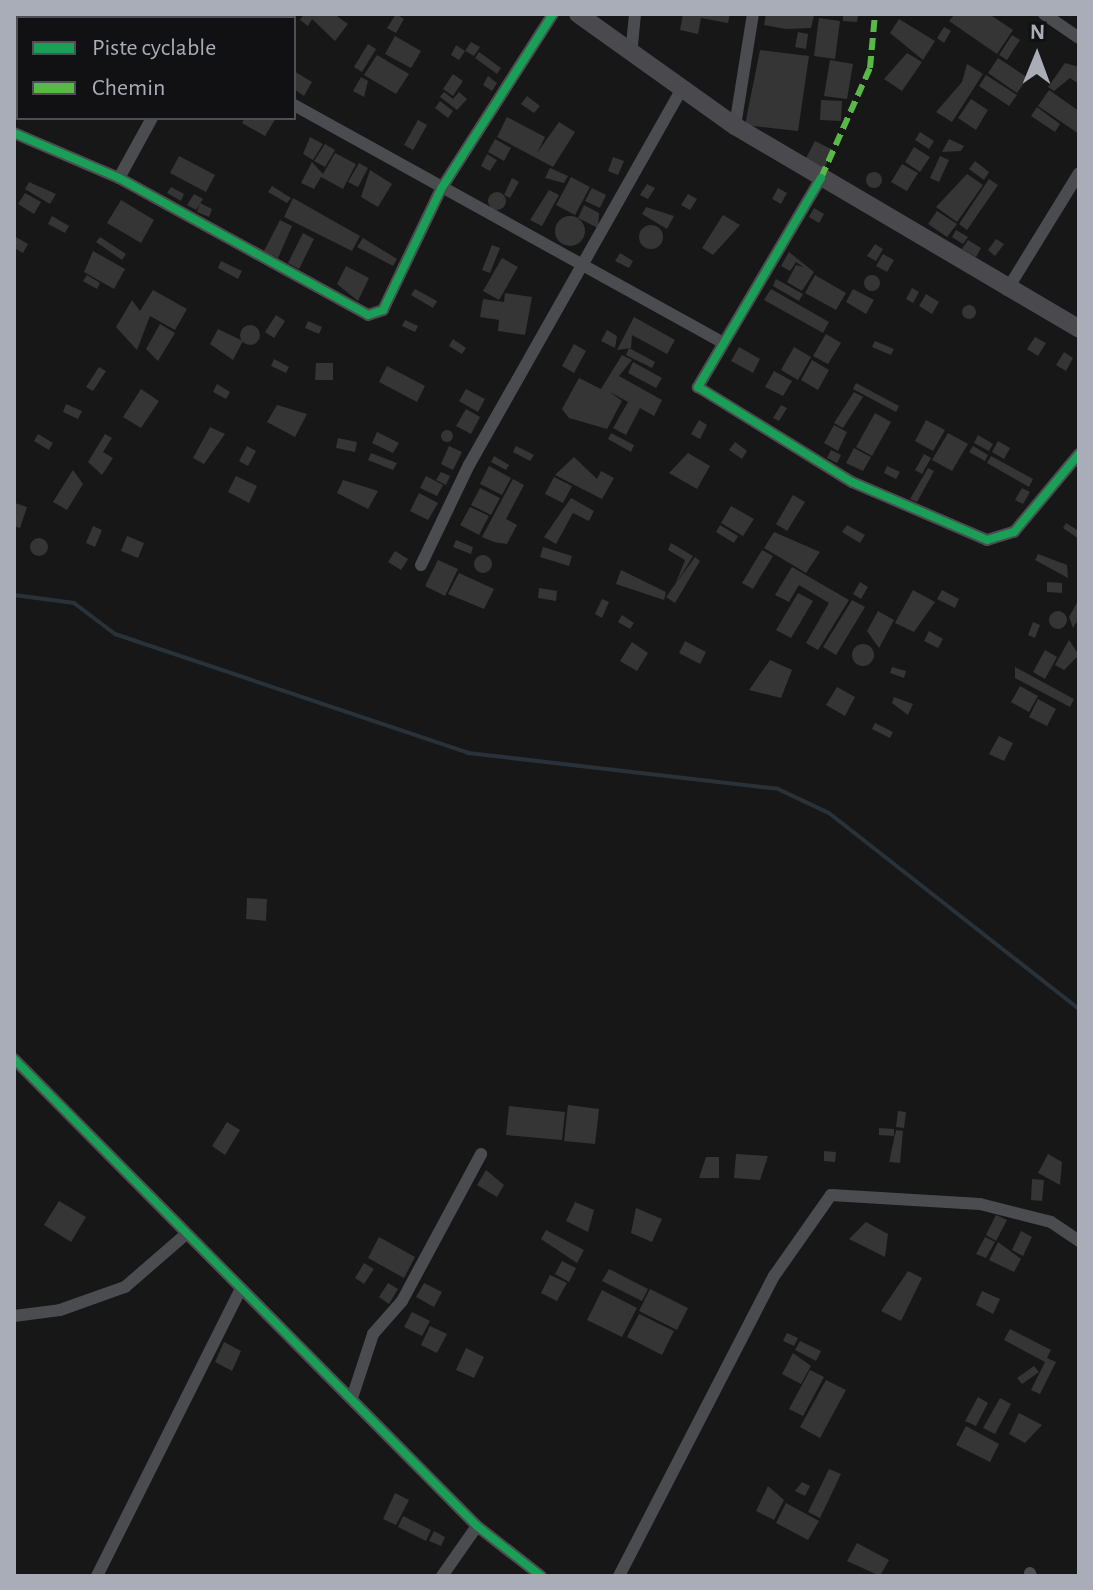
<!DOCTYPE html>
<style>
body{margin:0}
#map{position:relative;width:1093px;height:1590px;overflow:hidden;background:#171717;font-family:"Alegreya Sans",sans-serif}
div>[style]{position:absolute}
.stream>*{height:4px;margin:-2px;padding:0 2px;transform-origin:2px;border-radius:2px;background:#2a3239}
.building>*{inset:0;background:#353536}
.round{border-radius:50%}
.street>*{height:12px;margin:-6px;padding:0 6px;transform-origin:6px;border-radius:6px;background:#4b4c50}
.secondary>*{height:18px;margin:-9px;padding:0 9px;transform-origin:9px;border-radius:9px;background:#4a4a4e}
.quiet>*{height:6px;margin-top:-3px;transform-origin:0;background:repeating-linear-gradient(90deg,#58b947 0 12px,transparent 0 18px)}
.cycleway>*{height:8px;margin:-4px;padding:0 4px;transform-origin:4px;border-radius:4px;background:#1a9f57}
span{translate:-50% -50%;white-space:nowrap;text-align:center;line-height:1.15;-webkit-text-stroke:6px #111113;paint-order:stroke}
.frame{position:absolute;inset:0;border:16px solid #a8adb8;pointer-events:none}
.legend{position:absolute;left:16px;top:16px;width:280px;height:104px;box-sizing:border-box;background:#111113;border:2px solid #4d4f55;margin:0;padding:10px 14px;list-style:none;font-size:24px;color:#a8adb8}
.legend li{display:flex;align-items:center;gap:16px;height:40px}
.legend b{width:40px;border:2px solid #4d4f55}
.north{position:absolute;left:997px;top:16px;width:80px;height:80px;-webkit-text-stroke:6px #111113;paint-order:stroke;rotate:1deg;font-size:22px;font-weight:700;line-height:32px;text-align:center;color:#a8adb8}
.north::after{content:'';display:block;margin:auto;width:28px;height:36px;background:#a8adb8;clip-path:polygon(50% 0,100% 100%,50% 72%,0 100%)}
</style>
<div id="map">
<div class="stream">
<div style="left:14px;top:595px;width:61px;rotate:7.6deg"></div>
<div style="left:74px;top:603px;width:51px;rotate:37.1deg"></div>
<div style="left:115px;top:634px;width:373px;rotate:18.6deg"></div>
<div style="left:468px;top:753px;width:312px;rotate:6.6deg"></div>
<div style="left:778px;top:789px;width:56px;rotate:25.2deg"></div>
<div style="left:829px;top:813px;width:318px;rotate:38.1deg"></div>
</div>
<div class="building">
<div style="clip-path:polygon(304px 14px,334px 14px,348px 24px,335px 41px,312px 19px,308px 26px,300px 20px)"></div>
<div style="clip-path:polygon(396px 14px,404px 19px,396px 33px,387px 28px)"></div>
<div style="clip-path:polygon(683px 14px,730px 14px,728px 23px,701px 18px,698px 34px,680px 30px)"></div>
<div style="clip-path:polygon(766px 14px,810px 14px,814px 15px,811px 28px,786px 29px,764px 25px)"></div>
<div style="clip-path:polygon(843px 14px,858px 14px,857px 22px,843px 21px)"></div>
<div style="clip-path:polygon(955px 14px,989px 14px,1013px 30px,997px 54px,949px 21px)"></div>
<div style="clip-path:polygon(819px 18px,840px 21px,835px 59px,814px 56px)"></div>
<div style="clip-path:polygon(899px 19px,935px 41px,923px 60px,890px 33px)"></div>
<div style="clip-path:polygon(944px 27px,951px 31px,944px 43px,937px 38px)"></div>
<div style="clip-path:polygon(798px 32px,808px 34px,806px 49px,795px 47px)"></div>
<div style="clip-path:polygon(1012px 35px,1020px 40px,1007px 60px,999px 55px)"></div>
<div style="clip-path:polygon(395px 36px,421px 51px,411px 68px,385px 54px)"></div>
<div style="clip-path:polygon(471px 42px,480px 47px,474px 56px,465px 51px)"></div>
<div style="clip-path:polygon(368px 44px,376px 49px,362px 72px,354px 67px)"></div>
<div style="clip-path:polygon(456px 45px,465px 51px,459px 60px,451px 55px)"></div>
<div style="clip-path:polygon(760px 50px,809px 56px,798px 131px,745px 125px)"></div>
<div style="clip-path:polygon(479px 52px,501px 68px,497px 74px,475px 58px)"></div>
<div style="clip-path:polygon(907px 53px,922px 62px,902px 91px,884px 79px)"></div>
<div style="clip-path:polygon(377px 55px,409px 74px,396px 94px,364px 75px)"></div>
<div style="clip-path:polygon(998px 58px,1028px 78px,1017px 93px,988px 73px)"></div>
<div style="clip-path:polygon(830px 60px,853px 64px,847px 99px,824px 96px)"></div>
<div style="clip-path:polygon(1065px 63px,1079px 67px,1079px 84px,1070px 78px,1054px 91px,1048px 87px)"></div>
<div style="clip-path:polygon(967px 64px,983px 74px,952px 122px,936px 112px,962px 82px)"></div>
<div style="clip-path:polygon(294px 71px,312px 82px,304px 96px,294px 89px)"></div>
<div style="clip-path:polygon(453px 74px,463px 81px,453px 96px,443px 89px)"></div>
<div style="clip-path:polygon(986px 75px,1017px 95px,1009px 106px,979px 86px)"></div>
<div style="clip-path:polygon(488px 76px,497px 83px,492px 91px,483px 85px)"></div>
<div style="clip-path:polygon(361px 77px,368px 81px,364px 97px,353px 91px)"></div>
<div style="clip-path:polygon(1049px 90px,1079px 111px,1079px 134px,1038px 106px)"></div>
<div style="clip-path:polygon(444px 92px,453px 99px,459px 92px,467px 99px,457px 110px,440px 97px)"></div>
<div style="clip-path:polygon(527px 96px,540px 106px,534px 113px,521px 104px)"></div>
<div style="clip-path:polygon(971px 99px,988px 110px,976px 130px,958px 118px)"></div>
<div style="clip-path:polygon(821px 100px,842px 101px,841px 121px,820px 120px)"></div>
<div style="clip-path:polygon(440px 101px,453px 111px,448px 118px,435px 108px)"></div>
<div style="clip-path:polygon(1037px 107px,1060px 124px,1055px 132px,1031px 116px)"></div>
<div style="clip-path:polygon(507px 117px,545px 137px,537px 153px,559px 122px,575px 132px,553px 167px,497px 137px)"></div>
<div style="clip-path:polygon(245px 118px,276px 118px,265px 136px,242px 123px)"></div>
<div style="clip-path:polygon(418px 120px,427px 125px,413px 150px,404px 145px)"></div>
<div style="clip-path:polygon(920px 132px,934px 141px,929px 149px,915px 140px)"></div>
<div style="clip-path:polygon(310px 137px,323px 144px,313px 160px,303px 154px)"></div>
<div style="clip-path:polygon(495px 139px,511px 148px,504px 161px,488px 152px)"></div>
<div style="clip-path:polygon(949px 139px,964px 146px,961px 151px,942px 152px)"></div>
<div style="clip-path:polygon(815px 141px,833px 150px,824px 169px,805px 160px)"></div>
<div style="clip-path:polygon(325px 144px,335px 150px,325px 167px,314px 161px)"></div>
<div style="clip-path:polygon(914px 147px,930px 157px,920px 172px,905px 162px)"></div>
<div style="clip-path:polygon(335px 153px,356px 164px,343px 189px,321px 177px,314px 189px,301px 183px,312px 162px,323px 174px)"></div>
<div style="clip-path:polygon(487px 154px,497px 160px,490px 171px,481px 166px)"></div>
<div style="clip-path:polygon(179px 156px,215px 175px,206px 192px,170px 173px)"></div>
<div style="clip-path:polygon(940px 156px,949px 160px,939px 182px,930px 178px)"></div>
<div style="clip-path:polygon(613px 157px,624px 161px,618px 175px,608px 171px)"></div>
<div style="clip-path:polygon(975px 161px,989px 172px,984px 180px,969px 169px)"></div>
<div style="clip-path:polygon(359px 163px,368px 168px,358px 187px,348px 182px)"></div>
<div style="clip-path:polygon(902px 164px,918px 173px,907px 191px,891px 182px)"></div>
<div style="clip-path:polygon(550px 168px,568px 176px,564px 183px,545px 178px)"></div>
<div style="clip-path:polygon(370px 170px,392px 184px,378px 207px,361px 197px)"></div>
<div class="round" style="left:866px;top:172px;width:16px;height:16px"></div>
<div style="clip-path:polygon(967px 174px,983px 185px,957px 222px,936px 207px)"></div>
<div style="clip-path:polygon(571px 177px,590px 187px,575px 215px,556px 205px)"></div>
<div style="clip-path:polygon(512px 178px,519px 182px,510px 198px,504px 195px)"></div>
<div style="clip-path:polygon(989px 179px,998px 185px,967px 230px,959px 224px)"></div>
<div style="clip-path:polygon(29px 182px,56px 194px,50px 204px,25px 189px)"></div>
<div style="clip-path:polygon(647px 184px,655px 188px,648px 199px,640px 195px)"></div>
<div style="clip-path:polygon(272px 186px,291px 198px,287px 203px,268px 192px)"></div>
<div style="clip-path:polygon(171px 187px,184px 194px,181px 201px,167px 193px)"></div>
<div style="clip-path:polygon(592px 188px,606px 195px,600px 208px,585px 201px)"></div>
<div style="clip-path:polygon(778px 188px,787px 193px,781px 204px,772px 199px)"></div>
<div style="clip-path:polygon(549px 190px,559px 195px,542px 226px,530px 220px)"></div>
<div class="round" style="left:488px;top:192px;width:18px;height:18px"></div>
<div style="clip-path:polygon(25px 193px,41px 202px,34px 214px,18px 204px)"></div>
<div style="clip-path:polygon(194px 194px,203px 199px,196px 210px,187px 205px)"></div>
<div style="clip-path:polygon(688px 194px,697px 199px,690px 210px,681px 205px)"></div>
<div style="clip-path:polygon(293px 198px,360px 236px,352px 251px,284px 217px)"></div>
<div style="clip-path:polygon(121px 200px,154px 220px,141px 243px,107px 223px)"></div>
<div style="clip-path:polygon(200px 203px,212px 209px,209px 217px,197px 212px)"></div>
<div style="clip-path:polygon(584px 205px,599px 213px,598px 228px,578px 218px)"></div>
<div style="clip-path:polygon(646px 207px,674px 216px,667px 229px,642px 214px)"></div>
<div style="clip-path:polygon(814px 208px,824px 214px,819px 223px,809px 217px)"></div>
<div style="clip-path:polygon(937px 211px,957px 224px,947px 237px,928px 224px)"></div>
<div style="clip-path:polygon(723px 215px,740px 225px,713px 255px,702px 248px)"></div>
<div class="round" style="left:555px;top:216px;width:30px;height:30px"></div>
<div style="clip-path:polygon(52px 216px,69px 226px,65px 233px,48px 224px)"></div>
<div style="clip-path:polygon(280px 220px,292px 226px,278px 258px,264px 251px)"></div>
<div class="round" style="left:639px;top:225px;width:24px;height:24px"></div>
<div style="clip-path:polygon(956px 230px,968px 237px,963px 244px,952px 237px)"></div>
<div style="clip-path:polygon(303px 233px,314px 239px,299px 269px,288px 263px)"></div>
<div style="clip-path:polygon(14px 236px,28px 244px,23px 253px,14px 248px)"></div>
<div style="clip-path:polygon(100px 237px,126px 254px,122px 260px,96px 242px)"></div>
<div style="clip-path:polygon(363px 238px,397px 259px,393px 266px,357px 247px)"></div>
<div style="clip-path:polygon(996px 239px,1004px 244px,995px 256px,988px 250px)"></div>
<div style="clip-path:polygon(968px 240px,981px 248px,976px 257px,962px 249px)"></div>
<div style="clip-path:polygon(875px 244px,883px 249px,876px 261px,867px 256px)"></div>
<div style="clip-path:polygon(492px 245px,500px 248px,490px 273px,482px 270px)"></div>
<div style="clip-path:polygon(93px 251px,125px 269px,114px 289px,84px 272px)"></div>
<div style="clip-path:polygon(789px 252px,814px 272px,802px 291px,787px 282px,796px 265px,804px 267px,796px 262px,790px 271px,781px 266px)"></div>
<div style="clip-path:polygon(620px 253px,633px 261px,629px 268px,615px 261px)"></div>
<div style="clip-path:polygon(883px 254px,894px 260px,887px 272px,876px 266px)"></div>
<div style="clip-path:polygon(502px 258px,518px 267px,499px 300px,483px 291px)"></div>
<div style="clip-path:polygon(221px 261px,242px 271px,238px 279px,218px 268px)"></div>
<div style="clip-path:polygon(346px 266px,369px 278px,358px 301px,337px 284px)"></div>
<div style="clip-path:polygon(87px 275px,100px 283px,97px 289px,83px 281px)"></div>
<div style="clip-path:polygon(815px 275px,846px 293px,836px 310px,805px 293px)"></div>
<div class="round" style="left:864px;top:275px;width:16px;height:16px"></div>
<div style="clip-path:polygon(776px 279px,803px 294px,799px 301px,773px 286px)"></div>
<div style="clip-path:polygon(912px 288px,919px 292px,913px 303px,906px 299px)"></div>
<div style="clip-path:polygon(415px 289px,437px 301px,433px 308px,411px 295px)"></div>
<div style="clip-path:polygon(771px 289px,829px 322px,823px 333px,764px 300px)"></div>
<div style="clip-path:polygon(853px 289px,874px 300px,866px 314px,846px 302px)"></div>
<div style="clip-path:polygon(153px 290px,187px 309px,175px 330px,150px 316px,137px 350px,116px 327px,132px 300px,140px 311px)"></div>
<div style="clip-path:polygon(505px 293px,532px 297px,525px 335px,498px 331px,499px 320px,480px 317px,483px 299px,504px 302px)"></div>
<div style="clip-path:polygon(926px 294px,939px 302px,932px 314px,919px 306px)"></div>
<div class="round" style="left:962px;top:305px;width:14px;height:14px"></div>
<div style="clip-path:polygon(276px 315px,285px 321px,274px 338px,265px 332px)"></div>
<div style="clip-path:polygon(634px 317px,675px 340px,667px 354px,632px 335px,631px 348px,617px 350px)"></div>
<div style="clip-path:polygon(405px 320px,418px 326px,415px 332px,402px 326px)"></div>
<div style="clip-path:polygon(308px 321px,322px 327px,319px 334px,305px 328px)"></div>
<div style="clip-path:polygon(160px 324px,175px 333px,158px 361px,146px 349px)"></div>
<div class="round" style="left:240px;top:325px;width:20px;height:20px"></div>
<div style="clip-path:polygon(218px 329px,243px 341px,233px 360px,210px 344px)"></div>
<div style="clip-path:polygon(607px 330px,617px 336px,615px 348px,601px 341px)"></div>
<div style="clip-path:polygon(826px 334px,841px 343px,828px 364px,813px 356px)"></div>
<div style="clip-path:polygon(1035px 337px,1046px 343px,1038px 356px,1027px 349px)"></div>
<div style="clip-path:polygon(453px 339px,466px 348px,462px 354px,449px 346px)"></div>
<div style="clip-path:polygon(875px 341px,894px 349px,891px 355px,872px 347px)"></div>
<div style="clip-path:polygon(574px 344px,586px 351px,574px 373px,562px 366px)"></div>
<div style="clip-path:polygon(739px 347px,760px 359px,753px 373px,731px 361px)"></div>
<div style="clip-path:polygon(794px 347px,811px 357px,798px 380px,781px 370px)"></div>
<div style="clip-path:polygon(629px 348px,655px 362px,652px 368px,626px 355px)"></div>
<div style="clip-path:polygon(1064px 352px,1073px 358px,1066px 371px,1056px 365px)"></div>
<div style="clip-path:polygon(622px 355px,632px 360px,619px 376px,662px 400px,654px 416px,640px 408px,626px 435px,613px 428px,628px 402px,610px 392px,622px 401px,607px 429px,569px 418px,562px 409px,579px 378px,601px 389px)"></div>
<div style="clip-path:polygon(274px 359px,289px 367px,286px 373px,271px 366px)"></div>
<div style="clip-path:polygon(812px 360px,829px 370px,818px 390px,801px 380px)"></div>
<div style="clip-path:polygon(633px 362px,662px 378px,656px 388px,628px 373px)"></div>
<div style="clip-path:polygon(316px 363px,333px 363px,333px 380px,315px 380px)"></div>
<div style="clip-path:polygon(387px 366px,425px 386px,417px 402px,379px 382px)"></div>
<div style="clip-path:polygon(99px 367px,106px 371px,93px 391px,86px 387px)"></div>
<div style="clip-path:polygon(774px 371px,792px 381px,783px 396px,765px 387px)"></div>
<div style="clip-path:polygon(856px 383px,899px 406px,896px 412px,853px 389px)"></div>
<div style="clip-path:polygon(217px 384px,230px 392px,226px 399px,213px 392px)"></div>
<div style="clip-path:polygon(141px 389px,159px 401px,141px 428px,123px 417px)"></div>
<div style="clip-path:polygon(466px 389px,485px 399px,478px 412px,459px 401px)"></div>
<div style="clip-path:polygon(854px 392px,863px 397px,843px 428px,834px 423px)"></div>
<div style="clip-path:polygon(66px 404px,82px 411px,78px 419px,63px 412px)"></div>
<div style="clip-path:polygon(277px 405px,307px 414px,295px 437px,267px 422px)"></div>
<div style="clip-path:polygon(781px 405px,787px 408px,779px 421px,773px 418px)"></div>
<div style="clip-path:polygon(466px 409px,480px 417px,471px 434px,456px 426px)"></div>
<div style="clip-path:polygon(875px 413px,891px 422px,872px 456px,856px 447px)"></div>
<div style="clip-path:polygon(699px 420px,707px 425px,700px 439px,691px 434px)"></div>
<div style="clip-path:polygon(926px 420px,945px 430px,933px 451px,915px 441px)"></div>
<div style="clip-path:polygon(834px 425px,847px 432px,838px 451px,824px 443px)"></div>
<div style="clip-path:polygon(210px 427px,225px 434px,204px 464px,193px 458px)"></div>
<div class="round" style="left:441px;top:430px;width:12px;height:12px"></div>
<div style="clip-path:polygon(377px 432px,399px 443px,393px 453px,372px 443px)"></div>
<div style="clip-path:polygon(611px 433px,634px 445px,631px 452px,608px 439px)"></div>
<div style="clip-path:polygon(948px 433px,968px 444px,952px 471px,932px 460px)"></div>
<div style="clip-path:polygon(38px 434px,53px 443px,49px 450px,34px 441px)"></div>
<div style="clip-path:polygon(105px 434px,112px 438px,103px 452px,113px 458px,102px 475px,88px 462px)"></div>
<div style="clip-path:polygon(978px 435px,993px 444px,989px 451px,974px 443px)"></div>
<div style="clip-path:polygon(338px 438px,357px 442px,355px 452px,336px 448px)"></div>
<div style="clip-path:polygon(998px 441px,1010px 448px,1004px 459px,992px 452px)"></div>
<div style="clip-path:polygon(735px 442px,747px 451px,742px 459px,729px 450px)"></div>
<div style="clip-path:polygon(247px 446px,256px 451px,248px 466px,239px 461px)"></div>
<div style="clip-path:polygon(449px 446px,462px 452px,453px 470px,441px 464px)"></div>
<div style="clip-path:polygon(516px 446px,534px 455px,530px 461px,513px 452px)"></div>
<div style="clip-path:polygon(973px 446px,988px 455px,985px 461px,969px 452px)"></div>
<div style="clip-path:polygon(854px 448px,871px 457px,863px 471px,846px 463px)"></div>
<div style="clip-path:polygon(831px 450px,841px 455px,837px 463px,827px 458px)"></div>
<div style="clip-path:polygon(371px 453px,397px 463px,393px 470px,368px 460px)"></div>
<div style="clip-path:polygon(688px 453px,710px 466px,697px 489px,669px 473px)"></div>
<div style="clip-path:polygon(924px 454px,931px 458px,922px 474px,915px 470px)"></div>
<div style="clip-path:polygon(494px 456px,509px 465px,506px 470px,491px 462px)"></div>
<div style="clip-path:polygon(991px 456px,1033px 479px,1029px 487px,987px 463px)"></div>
<div style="clip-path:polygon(574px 457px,597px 479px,601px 471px,614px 478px,602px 499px,555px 475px)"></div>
<div style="clip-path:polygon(489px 466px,511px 478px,502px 495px,480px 484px)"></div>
<div style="clip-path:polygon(887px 466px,900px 472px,896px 479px,884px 473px)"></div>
<div style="clip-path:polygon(928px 468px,934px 471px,917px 502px,910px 499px)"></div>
<div style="clip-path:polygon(73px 470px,83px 484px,67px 510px,53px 502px)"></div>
<div style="clip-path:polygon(441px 472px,450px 476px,446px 485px,436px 480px)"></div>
<div style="clip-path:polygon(236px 476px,257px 486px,249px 503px,228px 492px)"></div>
<div style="clip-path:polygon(426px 476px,443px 485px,437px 496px,420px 488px)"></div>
<div style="clip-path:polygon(554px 477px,572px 486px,563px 503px,545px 494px)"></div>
<div style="clip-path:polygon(513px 479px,524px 485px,506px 519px,517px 525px,507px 544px,494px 542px,482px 537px)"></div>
<div style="clip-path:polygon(343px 480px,378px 491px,368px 509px,337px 493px)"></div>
<div style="clip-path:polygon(480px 488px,500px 498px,491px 515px,471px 505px)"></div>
<div style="clip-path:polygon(1022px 488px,1030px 492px,1023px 504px,1015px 500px)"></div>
<div style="clip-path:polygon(419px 493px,438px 503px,428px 520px,410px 511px)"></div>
<div style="clip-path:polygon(793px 495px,805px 502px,787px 531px,776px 524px)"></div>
<div style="clip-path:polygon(571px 498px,594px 511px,589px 521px,573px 513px,556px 544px,544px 537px)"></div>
<div style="clip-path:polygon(15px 503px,27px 507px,20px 528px,14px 526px)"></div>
<div style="clip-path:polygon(731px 506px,754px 519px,743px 536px,721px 523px)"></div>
<div style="clip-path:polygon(470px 507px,489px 516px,479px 535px,460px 525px)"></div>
<div style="clip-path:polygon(1066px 523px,1079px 531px,1079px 539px,1063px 528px)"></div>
<div style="clip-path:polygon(720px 525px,738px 536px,734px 543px,716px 532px)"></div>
<div style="clip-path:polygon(847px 525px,865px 535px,860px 543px,842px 532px)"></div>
<div style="clip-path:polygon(93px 526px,102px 530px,95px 547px,86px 543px)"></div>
<div style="clip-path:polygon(774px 532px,820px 552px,806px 573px,764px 548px)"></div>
<div style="clip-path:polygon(127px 536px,144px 543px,138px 558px,121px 551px)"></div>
<div class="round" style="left:30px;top:538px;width:18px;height:18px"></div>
<div style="clip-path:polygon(456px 540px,473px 547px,471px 554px,453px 547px)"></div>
<div style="clip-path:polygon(671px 543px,693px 556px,675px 585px,685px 560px,668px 550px)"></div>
<div style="clip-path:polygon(543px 547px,572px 556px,569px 566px,540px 557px)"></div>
<div style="clip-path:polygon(762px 550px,773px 556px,753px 589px,742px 583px)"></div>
<div style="clip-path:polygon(395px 551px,408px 559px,401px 570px,388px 562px)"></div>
<div style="clip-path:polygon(1038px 554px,1067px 565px,1068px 578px,1035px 560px)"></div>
<div class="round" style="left:474px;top:555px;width:18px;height:18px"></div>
<div style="clip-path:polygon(695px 557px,700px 561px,675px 603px,666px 597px)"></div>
<div style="clip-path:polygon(438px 560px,458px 569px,445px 596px,425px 586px)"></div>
<div style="clip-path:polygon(792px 567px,849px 600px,818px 650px,806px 643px,829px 603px,799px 585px,789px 602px,775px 595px)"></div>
<div style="clip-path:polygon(621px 570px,666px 592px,664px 600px,616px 584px)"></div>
<div style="clip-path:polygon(459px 573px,494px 589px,484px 609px,448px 594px)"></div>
<div style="clip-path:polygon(860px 582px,868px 587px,861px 599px,853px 594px)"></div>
<div style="clip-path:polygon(1047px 582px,1062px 583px,1062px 593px,1047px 592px)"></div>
<div style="clip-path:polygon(539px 588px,557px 591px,556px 601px,538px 598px)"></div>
<div style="clip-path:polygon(913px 590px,935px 602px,914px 632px,895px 623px)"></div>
<div style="clip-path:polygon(942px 590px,959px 599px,955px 608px,937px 599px)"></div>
<div style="clip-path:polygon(798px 593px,813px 601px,791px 638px,776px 630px)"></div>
<div style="clip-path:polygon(602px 599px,609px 602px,602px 618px,595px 614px)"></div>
<div style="clip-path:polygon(1079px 599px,1079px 618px,1073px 628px,1069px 617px)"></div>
<div style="clip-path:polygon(852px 600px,865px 607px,836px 655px,823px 647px)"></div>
<div class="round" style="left:1049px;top:611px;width:18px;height:18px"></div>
<div style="clip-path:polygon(878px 611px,894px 620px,879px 648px,867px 631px)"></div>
<div style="clip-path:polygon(622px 615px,634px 623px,630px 629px,618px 622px)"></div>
<div style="clip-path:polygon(1033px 622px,1040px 625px,1035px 638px,1028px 635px)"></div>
<div style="clip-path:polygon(929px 631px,943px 639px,938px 648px,924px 641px)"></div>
<div style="clip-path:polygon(1069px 640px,1079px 655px,1064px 670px,1055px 665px)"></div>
<div style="clip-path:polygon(685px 641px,706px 652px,700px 664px,679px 653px)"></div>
<div style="clip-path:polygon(632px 642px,648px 653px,637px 671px,620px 661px)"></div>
<div class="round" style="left:852px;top:644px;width:22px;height:22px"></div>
<div style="clip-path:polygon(1045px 650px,1057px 657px,1045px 679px,1033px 672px)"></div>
<div style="clip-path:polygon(770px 660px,792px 670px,781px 698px,749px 690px)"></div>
<div style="clip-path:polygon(892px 667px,906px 671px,904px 678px,890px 673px)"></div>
<div style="clip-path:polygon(1015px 667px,1074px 699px,1070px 707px,1015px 678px)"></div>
<div style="clip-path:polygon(1020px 686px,1038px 696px,1029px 712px,1011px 702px)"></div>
<div style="clip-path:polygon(837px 687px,855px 697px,845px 716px,826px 705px)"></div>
<div style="clip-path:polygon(894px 697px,913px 704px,908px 715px,892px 703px)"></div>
<div style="clip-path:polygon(1038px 699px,1056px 709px,1047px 726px,1029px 717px)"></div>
<div style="clip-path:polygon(875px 723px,893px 732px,890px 738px,872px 729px)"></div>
<div style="clip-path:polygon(999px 736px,1013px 743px,1004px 761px,989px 754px)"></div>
<div style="clip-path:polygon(247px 898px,267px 899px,266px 921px,246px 919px)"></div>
<div style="clip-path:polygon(568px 1105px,599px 1109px,595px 1144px,564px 1141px)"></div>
<div style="clip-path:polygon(509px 1106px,565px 1112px,562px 1140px,506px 1135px)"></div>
<div style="clip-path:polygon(898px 1111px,906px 1112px,904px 1128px,896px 1127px)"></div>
<div style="clip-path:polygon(227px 1122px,240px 1130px,225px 1155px,212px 1146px)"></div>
<div style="clip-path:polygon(879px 1128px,894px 1129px,894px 1136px,879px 1135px)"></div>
<div style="clip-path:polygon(896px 1130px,903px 1131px,900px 1163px,889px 1162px)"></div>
<div style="clip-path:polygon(824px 1151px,836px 1152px,835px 1162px,824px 1161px)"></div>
<div style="clip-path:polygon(736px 1154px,768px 1156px,760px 1180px,734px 1178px)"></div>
<div style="clip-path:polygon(1048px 1154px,1062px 1162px,1060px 1185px,1038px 1173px)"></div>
<div style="clip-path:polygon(706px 1157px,719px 1157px,719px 1178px,699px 1178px)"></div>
<div style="clip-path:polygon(486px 1170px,504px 1185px,497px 1197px,477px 1185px)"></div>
<div style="clip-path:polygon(1032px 1179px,1044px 1180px,1042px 1201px,1031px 1200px)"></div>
<div style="clip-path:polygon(59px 1201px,86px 1217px,71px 1242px,44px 1225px)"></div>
<div style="clip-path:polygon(575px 1202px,594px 1210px,588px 1232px,566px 1221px)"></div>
<div style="clip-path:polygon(636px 1208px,662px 1219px,652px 1242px,631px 1233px)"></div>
<div style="clip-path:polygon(996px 1215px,1007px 1220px,996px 1241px,986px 1235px)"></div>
<div style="clip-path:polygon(866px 1222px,888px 1234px,885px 1257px,849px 1239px)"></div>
<div style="clip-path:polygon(546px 1230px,584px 1250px,577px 1263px,541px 1239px)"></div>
<div style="clip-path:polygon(1021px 1231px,1032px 1237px,1023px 1256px,1012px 1250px)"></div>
<div style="clip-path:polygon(379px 1237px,415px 1257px,404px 1278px,368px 1258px)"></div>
<div style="clip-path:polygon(985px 1237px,995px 1242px,986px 1258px,976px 1254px)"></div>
<div style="clip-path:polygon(998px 1242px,1021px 1259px,1014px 1272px,989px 1260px)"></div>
<div style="clip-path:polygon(562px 1261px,576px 1268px,569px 1282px,555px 1274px)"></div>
<div style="clip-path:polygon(364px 1263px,374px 1269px,364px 1284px,355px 1278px)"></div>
<div style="clip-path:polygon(609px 1269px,648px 1289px,642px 1301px,602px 1281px)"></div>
<div style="clip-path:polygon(908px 1271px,922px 1278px,901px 1321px,881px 1311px)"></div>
<div style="clip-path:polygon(550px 1275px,567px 1283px,557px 1301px,541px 1293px)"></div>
<div style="clip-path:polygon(388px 1283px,398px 1289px,389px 1304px,379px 1297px)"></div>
<div style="clip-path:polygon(424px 1283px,442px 1292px,434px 1307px,416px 1297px)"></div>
<div style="clip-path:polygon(650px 1289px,688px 1308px,677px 1330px,639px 1311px)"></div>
<div style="clip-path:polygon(602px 1290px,637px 1308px,622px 1337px,587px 1320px)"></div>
<div style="clip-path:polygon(982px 1291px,1000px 1299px,993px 1314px,976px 1305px)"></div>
<div style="clip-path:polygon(412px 1312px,430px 1321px,422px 1336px,404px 1327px)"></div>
<div style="clip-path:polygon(639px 1314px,674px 1331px,662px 1355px,627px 1337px)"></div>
<div style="clip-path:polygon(430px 1326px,447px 1334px,437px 1353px,421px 1345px)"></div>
<div style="clip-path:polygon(1010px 1329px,1051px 1350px,1047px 1358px,1056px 1362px,1040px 1394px,1031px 1390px,1045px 1362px,1004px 1340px)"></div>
<div style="clip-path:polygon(787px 1333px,798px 1338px,794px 1346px,783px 1341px)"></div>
<div style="clip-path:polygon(800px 1341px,821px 1351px,816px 1361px,795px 1350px)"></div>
<div style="clip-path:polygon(224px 1342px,241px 1351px,232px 1371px,215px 1362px)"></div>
<div style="clip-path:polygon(466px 1348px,484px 1357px,474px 1378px,456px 1370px)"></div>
<div style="clip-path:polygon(793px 1353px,811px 1366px,801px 1384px,782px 1374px)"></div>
<div style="clip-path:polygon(1034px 1366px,1039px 1372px,1022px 1384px,1017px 1378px)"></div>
<div style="clip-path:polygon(810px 1370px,824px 1377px,803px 1416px,789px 1409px)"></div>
<div style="clip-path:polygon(826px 1380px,846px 1390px,820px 1438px,800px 1427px)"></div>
<div style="clip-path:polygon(978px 1397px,988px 1403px,976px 1426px,965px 1421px)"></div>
<div style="clip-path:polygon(1000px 1398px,1011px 1404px,995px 1434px,983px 1428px)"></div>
<div style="clip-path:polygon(1019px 1413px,1042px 1425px,1025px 1443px,1009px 1434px)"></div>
<div style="clip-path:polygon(966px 1426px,999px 1444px,990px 1462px,956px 1445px)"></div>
<div style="clip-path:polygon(829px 1469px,841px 1474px,820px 1518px,808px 1512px)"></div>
<div style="clip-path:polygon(802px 1482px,810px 1486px,805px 1496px,795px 1491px)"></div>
<div style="clip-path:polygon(768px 1486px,784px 1500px,774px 1520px,756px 1511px)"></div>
<div style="clip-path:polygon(395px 1493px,409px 1500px,396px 1525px,383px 1519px)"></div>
<div style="clip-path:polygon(786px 1503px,819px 1521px,808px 1540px,776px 1523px)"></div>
<div style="clip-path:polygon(403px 1516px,431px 1530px,426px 1541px,398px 1527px)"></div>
<div style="clip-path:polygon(434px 1531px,445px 1537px,441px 1546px,429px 1541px)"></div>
<div style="clip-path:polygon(857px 1543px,889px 1560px,880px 1576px,847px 1561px)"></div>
</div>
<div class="street">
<div style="left:1044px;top:14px;width:42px;rotate:34.4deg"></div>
<div style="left:207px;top:18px;width:5px;rotate:-53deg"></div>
<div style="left:631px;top:55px;width:41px;rotate:-84.4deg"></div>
<div style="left:294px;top:105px;width:487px;rotate:29deg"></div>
<div style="left:735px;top:126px;width:113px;rotate:-80.9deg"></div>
<div style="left:14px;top:133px;width:114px;rotate:23.2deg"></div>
<div style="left:119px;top:178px;width:284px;rotate:28.8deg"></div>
<div style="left:368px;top:315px;width:16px;rotate:-18deg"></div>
<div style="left:383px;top:310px;width:134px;rotate:-64.4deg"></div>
<div style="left:441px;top:189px;width:208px;rotate:-57.4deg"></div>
<div style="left:119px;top:178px;width:68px;rotate:-61.2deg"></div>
<div style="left:821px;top:178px;width:243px;rotate:120.5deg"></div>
<div style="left:698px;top:387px;width:181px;rotate:31.7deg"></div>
<div style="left:852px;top:482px;width:147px;rotate:23.2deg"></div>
<div style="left:987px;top:540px;width:28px;rotate:-17deg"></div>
<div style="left:1014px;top:532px;width:102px;rotate:-50.2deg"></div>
<div style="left:1007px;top:290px;width:137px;rotate:-58.4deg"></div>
<div style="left:421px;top:565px;width:111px;rotate:-64.4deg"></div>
<div style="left:469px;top:465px;width:431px;rotate:-60.5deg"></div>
<div style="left:14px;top:1059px;width:658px;rotate:45.25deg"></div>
<div style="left:477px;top:1526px;width:81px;rotate:38deg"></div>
<div style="left:14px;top:1316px;width:46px;rotate:-7.4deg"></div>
<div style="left:60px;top:1310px;width:69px;rotate:-19.5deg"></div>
<div style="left:125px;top:1287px;width:79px;rotate:-40.9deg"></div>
<div style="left:352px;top:1398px;width:67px;rotate:-71.8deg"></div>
<div style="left:373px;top:1334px;width:44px;rotate:-48.7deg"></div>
<div style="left:402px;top:1301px;width:167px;rotate:-61.7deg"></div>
<div style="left:1030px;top:1573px;width:3px;rotate:72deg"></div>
<div style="left:97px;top:1576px;width:322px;rotate:-63.4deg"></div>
<div style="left:442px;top:1576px;width:61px;rotate:-55deg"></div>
<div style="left:619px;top:1576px;width:338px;rotate:-62.7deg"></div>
<div style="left:774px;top:1276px;width:99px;rotate:-54.9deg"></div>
<div style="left:831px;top:1195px;width:149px;rotate:3.5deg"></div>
<div style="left:980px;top:1204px;width:73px;rotate:14.2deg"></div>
<div style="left:1051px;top:1222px;width:34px;rotate:34deg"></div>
</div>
<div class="secondary">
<div style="left:578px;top:14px;width:193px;rotate:35.5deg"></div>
<div style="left:735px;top:126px;width:399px;rotate:30.5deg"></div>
</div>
<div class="quiet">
<div style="left:821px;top:178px;width:120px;rotate:-66deg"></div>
<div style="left:870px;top:68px;width:54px;rotate:-84.7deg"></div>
</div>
<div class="cycleway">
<div style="left:14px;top:133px;width:114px;rotate:23.2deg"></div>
<div style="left:119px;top:178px;width:284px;rotate:28.8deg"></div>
<div style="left:368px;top:315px;width:16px;rotate:-18deg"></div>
<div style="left:383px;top:310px;width:134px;rotate:-64.4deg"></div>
<div style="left:441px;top:189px;width:208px;rotate:-57.4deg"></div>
<div style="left:821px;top:178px;width:243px;rotate:120.5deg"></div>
<div style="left:698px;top:387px;width:181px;rotate:31.7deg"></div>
<div style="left:852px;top:482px;width:147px;rotate:23.2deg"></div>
<div style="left:987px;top:540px;width:28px;rotate:-17deg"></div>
<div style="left:1014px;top:532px;width:102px;rotate:-50.2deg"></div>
<div style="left:14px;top:1059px;width:658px;rotate:45.25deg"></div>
<div style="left:477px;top:1526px;width:81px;rotate:38deg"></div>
</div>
<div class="frame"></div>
<ul class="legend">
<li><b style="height:10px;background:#1a9f57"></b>Piste cyclable</li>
<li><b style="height:10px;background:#58b947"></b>Chemin</li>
</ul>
<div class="north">N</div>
</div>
